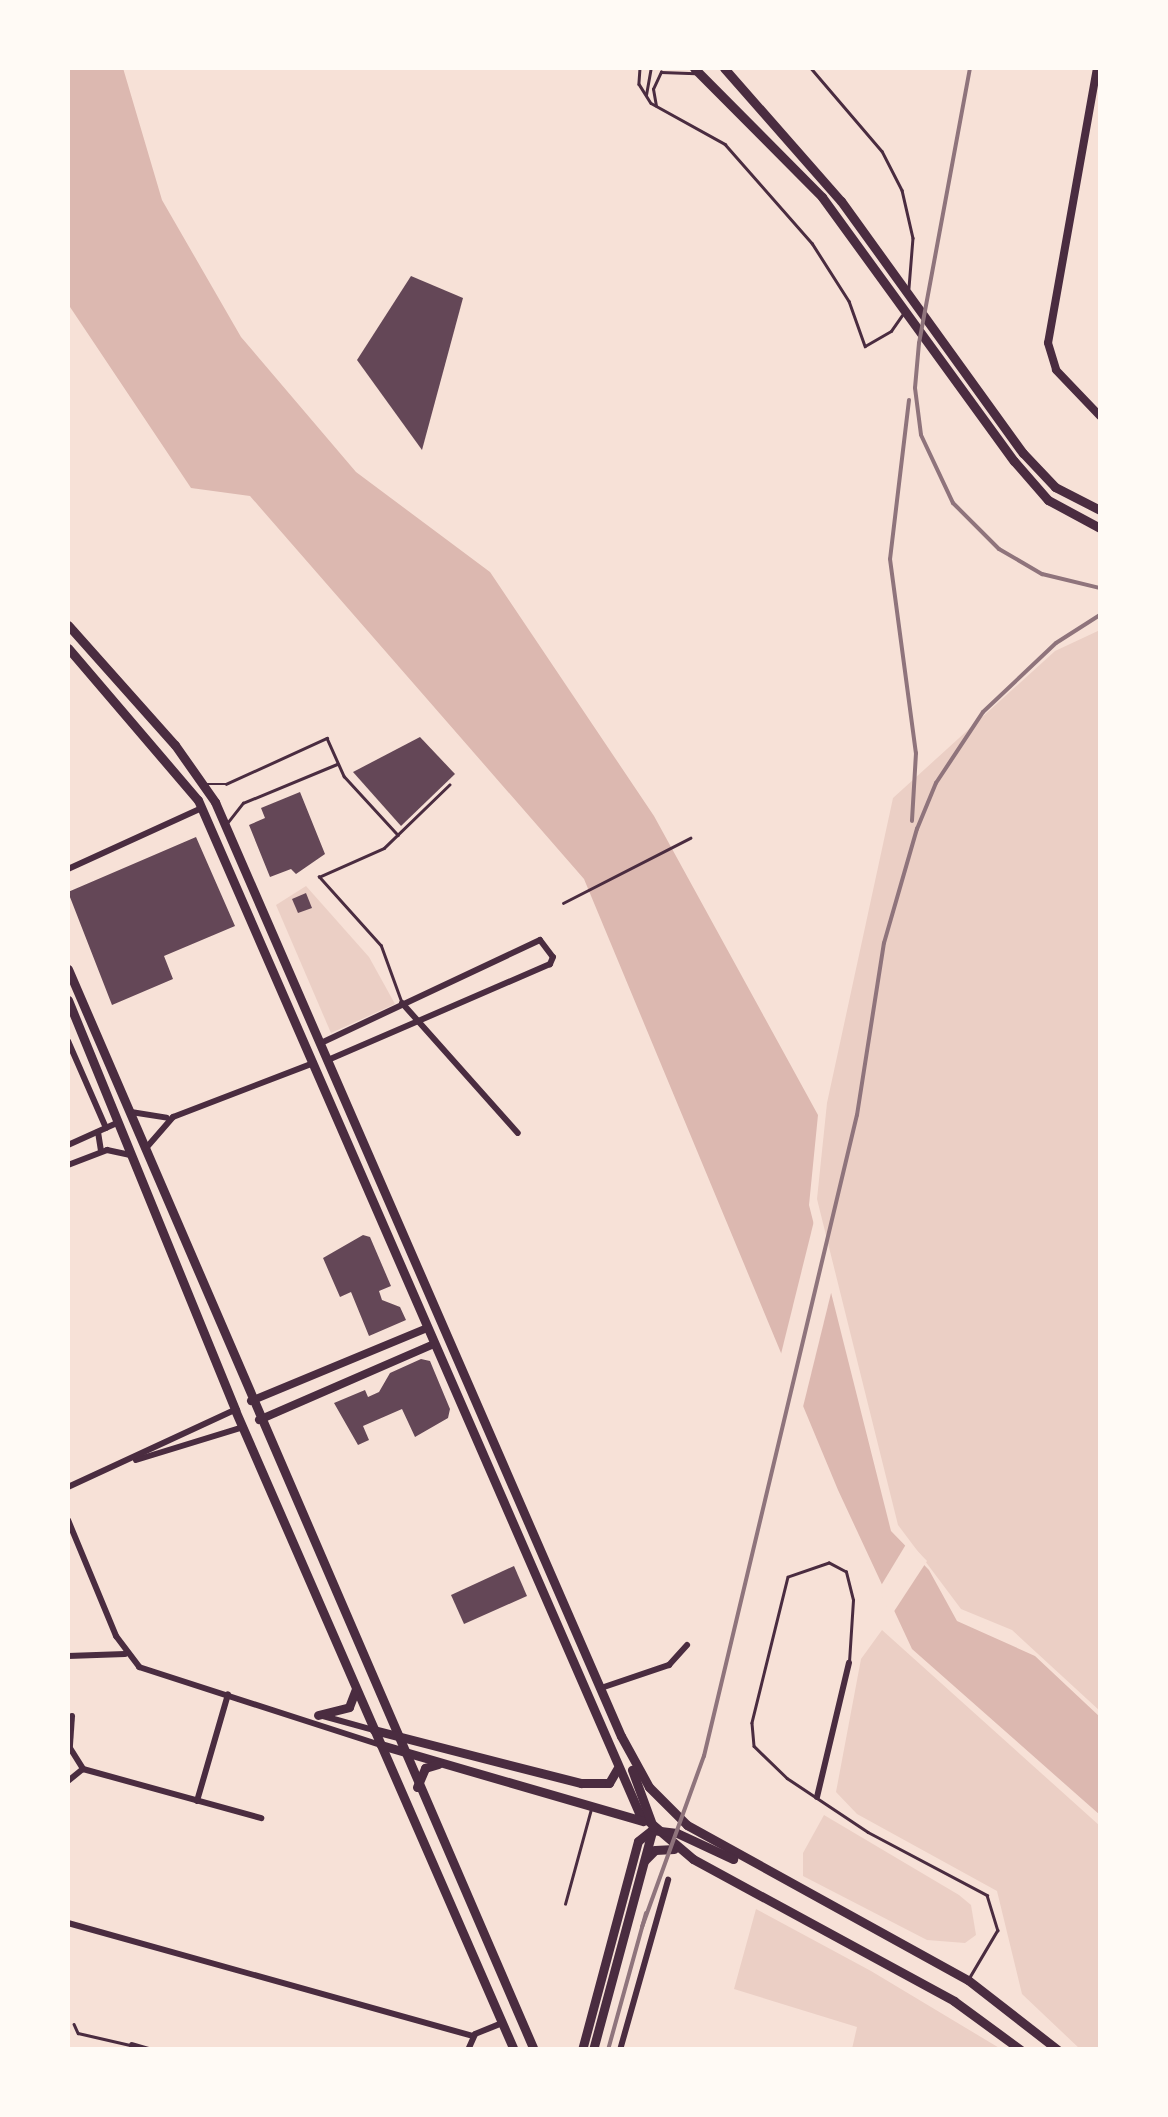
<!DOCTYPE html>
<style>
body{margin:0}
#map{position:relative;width:1168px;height:2117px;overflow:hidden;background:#f7e1d7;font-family:"IBM Plex Sans",sans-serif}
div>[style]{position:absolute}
.green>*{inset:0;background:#ebcfc5}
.water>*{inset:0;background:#dcb8b0}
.pier>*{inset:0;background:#f7e1d7}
.building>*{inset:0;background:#644757}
.path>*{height:2.5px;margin:-1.25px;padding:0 1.25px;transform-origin:1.25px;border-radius:1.25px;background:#4a2c40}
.service>*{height:2.5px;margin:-1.25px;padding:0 1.25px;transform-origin:1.25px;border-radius:1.25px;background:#4a2c40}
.minor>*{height:6px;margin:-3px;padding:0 3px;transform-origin:3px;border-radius:3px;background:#4a2c40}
.tertiary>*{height:8px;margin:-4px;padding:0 4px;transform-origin:4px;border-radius:4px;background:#4a2c40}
.secondary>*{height:9px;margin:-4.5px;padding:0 4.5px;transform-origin:4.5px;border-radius:4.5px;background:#4a2c40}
.rail>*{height:4px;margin:-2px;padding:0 2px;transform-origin:2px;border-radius:2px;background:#8f747c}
span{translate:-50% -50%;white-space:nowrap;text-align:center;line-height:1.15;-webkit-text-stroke:10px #fffaf5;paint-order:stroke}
.frame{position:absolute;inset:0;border:70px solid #fffaf5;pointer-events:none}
</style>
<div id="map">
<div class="green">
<div style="clip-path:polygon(1100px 630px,1100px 1711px,1012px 1630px,961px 1609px,898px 1525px,817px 1199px,827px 1103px,893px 798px,1055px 651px)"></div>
<div style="clip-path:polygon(306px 886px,369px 957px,395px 1004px,331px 1033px,276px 905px)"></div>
<div style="clip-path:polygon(882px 1630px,1100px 1826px,1100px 2049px,1080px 2049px,1022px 1994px,997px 1891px,857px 1814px,836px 1792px,861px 1659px)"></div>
<div style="clip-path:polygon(824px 1815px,959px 1895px,971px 1905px,976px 1935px,965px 1943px,927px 1940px,803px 1876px,803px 1853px)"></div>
<div style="clip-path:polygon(756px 1909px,871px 1971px,1001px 2049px,852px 2049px,857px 2027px,734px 1989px)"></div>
</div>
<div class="water">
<div style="clip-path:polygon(68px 68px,123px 68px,162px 200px,241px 337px,356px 472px,490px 572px,654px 816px,818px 1115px,809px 1205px,891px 1531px,929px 1570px,957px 1621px,1035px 1656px,1100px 1717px,1100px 1815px,912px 1649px,838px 1490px,584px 879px,250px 496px,191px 488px,68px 304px)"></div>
</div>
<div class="pier">
<div style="clip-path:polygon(816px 1213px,834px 1281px,801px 1415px,779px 1362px)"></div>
<div style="clip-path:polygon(908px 1541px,927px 1561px,891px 1616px,879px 1589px)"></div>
</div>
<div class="building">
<div style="clip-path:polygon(411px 276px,463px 298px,422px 450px,357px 360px)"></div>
<div style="clip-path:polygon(420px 737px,455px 774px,401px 826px,353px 772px)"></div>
<div style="clip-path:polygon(300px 792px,325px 854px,296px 874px,291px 869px,270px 877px,249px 825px,265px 818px,261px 808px)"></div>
<div style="clip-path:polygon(196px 837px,235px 926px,164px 956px,173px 979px,112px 1005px,68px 892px)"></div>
<div style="clip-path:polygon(306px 893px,312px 908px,298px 913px,292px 899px)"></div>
<div style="clip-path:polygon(363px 1235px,370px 1237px,391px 1286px,379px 1291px,382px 1300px,400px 1307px,406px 1320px,369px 1336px,351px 1292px,340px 1297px,323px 1258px)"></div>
<div style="clip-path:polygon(421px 1359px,430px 1361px,450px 1409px,448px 1418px,415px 1437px,402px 1409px,363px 1426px,369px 1440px,358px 1445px,334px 1403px,365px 1390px,368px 1397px,379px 1392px,390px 1373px)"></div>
<div style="clip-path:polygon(514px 1566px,527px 1596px,464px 1624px,451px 1595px)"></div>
</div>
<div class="path">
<div style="left:563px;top:903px;width:143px;rotate:-27.1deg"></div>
</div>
<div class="service">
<div style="left:640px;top:68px;width:16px;rotate:94deg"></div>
<div style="left:639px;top:84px;width:22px;rotate:58deg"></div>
<div style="left:651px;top:103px;width:85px;rotate:29deg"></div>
<div style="left:725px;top:144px;width:132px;rotate:48.7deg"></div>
<div style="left:812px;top:243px;width:69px;rotate:57.5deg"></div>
<div style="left:849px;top:301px;width:48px;rotate:70.4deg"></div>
<div style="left:865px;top:346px;width:30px;rotate:-30deg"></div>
<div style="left:891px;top:331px;width:19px;rotate:-55deg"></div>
<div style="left:811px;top:68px;width:109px;rotate:49.5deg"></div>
<div style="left:882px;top:151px;width:44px;rotate:62.9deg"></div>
<div style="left:902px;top:190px;width:49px;rotate:77.1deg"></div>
<div style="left:913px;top:238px;width:50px;rotate:94.6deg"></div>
<div style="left:646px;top:95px;width:27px;rotate:-80deg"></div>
<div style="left:656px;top:106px;width:17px;rotate:-100deg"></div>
<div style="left:653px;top:89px;width:19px;rotate:-65deg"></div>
<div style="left:661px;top:72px;width:34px;rotate:2deg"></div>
<div style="left:207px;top:784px;width:19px"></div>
<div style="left:226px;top:784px;width:111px;rotate:-24.5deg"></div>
<div style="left:327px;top:738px;width:42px;rotate:65.9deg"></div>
<div style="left:344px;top:776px;width:80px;rotate:47.5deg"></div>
<div style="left:228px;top:822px;width:24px;rotate:-52deg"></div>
<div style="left:243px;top:803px;width:102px;rotate:-22.5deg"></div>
<div style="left:401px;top:1001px;width:59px;rotate:-110deg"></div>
<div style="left:381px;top:946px;width:93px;rotate:-131.9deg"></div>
<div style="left:319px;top:877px;width:71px;rotate:-24deg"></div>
<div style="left:384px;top:848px;width:91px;rotate:-44.1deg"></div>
<div style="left:849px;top:1662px;width:62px;rotate:-86.3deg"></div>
<div style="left:853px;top:1600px;width:29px;rotate:-104deg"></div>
<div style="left:846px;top:1572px;width:19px;rotate:-152deg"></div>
<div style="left:829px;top:1563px;width:43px;rotate:161.1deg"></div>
<div style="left:788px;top:1577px;width:150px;rotate:103.9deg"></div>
<div style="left:752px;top:1723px;width:23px;rotate:85deg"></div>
<div style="left:754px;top:1746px;width:46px;rotate:44.1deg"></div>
<div style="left:787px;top:1778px;width:97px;rotate:33.7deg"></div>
<div style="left:868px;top:1832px;width:135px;rotate:27.9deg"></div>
<div style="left:987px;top:1895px;width:37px;rotate:73deg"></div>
<div style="left:998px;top:1930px;width:57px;rotate:120.6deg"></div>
<div style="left:565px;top:1904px;width:98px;rotate:-74.7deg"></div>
<div style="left:74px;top:2024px;width:10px;rotate:66deg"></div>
<div style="left:78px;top:2033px;width:53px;rotate:13deg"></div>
</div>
<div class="minor">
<div style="left:68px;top:869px;width:147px;rotate:-24.5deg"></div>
<div style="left:402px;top:1003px;width:174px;rotate:48.3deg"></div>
<div style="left:68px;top:1041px;width:95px;rotate:66.4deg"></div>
<div style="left:321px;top:1043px;width:242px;rotate:-25.2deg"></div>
<div style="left:540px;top:940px;width:21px;rotate:53deg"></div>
<div style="left:553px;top:957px;width:8px;rotate:113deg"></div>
<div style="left:550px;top:964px;width:242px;rotate:156.6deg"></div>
<div style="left:131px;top:1112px;width:36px;rotate:9deg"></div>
<div style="left:98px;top:1132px;width:19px;rotate:81deg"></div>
<div style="left:68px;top:1145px;width:56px;rotate:-24.3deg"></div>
<div style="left:147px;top:1147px;width:40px;rotate:-49deg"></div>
<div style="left:173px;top:1117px;width:151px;rotate:-21deg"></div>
<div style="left:68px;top:1165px;width:42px;rotate:-21deg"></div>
<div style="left:107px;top:1150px;width:25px;rotate:12deg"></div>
<div style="left:136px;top:1460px;width:112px;rotate:-17.1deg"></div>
<div style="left:68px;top:1487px;width:184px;rotate:-24.8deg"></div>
<div style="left:68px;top:1520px;width:126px;rotate:67.5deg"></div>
<div style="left:116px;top:1636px;width:39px;rotate:53deg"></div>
<div style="left:139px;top:1667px;width:253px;rotate:17.9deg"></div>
<div style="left:68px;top:1656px;width:57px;rotate:-2deg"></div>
<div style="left:601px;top:1688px;width:72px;rotate:-18.7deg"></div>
<div style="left:669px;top:1665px;width:27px;rotate:-48deg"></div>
<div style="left:72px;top:1716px;width:32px;rotate:94deg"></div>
<div style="left:70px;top:1748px;width:25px;rotate:58deg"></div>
<div style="left:323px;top:1716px;width:52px;rotate:15.6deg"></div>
<div style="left:83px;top:1769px;width:185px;rotate:15.4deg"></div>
<div style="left:68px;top:1781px;width:19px;rotate:-39deg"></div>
<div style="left:817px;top:1797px;width:138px;rotate:-76.6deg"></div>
<div style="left:197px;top:1801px;width:111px;rotate:-73.8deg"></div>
<div style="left:68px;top:1923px;width:420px;rotate:15.6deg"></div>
<div style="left:132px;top:2045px;width:17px;rotate:17deg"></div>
<div style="left:468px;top:2050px;width:17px;rotate:-66deg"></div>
<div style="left:475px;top:2034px;width:29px;rotate:-22deg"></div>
<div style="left:620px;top:2050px;width:177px;rotate:-74.2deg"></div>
</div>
<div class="tertiary">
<div style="left:1097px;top:68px;width:279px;rotate:100.1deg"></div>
<div style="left:1048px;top:343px;width:28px;rotate:73deg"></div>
<div style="left:1056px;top:370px;width:64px;rotate:46.3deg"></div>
<div style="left:251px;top:1401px;width:191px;rotate:-22.5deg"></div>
<div style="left:259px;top:1420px;width:191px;rotate:-23.5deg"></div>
</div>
<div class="secondary">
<div style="left:694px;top:68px;width:182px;rotate:45.2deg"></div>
<div style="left:822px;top:197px;width:326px;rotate:54deg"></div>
<div style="left:1014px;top:461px;width:52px;rotate:48.9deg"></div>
<div style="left:1048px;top:500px;width:59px;rotate:28.3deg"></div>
<div style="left:724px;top:68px;width:177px;rotate:48.7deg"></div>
<div style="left:841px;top:201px;width:311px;rotate:54.2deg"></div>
<div style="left:1023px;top:453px;width:47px;rotate:46.7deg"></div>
<div style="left:1055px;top:487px;width:51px;rotate:27.1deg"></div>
<div style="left:68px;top:625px;width:161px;rotate:48.3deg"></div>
<div style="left:175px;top:745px;width:70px;rotate:54.9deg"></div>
<div style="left:215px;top:802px;width:1018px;rotate:66.51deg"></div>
<div style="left:621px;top:1736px;width:58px;rotate:61.2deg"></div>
<div style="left:649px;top:1787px;width:54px;rotate:45deg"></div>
<div style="left:687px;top:1825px;width:321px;rotate:28.9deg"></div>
<div style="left:968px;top:1980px;width:114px;rotate:37.9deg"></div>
<div style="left:68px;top:648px;width:200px;rotate:49.5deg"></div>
<div style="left:198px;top:800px;width:1105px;rotate:66.47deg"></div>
<div style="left:639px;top:1813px;width:71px;rotate:40.4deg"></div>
<div style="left:693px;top:1859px;width:297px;rotate:28.5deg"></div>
<div style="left:954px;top:2001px;width:83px;rotate:36.2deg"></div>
<div style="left:68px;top:969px;width:1177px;rotate:66.68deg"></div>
<div style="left:68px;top:1000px;width:443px;rotate:67.8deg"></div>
<div style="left:235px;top:1410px;width:698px;rotate:66.45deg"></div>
<div style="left:318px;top:1715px;width:32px;rotate:-14deg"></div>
<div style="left:349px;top:1707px;width:19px;rotate:-69deg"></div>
<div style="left:374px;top:1730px;width:214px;rotate:14.4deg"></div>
<div style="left:581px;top:1783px;width:28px"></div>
<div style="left:609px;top:1783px;width:16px;rotate:-60deg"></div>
<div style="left:381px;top:1745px;width:273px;rotate:16.2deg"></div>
<div style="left:417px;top:1787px;width:21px;rotate:-67deg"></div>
<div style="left:425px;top:1768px;width:14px;rotate:-17deg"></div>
<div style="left:652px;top:1830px;width:25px;rotate:7deg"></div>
<div style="left:677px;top:1833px;width:62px;rotate:24.9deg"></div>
<div style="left:645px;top:1860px;width:14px;rotate:-45deg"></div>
<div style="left:655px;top:1850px;width:19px;rotate:-3deg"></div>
<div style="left:582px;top:2050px;width:216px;rotate:-75deg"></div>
<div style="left:638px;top:1841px;width:18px;rotate:-38deg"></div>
<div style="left:593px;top:2050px;width:231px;rotate:-74.9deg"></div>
<div style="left:653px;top:1827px;width:61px;rotate:-110.2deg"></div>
</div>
<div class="rail">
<div style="left:970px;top:68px;width:280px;rotate:100.5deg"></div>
<div style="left:919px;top:343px;width:45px;rotate:95.1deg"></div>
<div style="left:915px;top:388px;width:47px;rotate:82.7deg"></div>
<div style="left:921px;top:435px;width:75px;rotate:64.8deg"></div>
<div style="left:953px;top:503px;width:65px;rotate:45deg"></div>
<div style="left:999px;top:549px;width:50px;rotate:30.2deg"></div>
<div style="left:1042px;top:574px;width:60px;rotate:13.6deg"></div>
<div style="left:909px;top:400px;width:160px;rotate:96.8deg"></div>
<div style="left:890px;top:559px;width:196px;rotate:82.4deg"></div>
<div style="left:916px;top:753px;width:68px;rotate:93.4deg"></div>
<div style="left:642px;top:1927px;width:182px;rotate:-70.1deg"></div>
<div style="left:704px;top:1756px;width:659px;rotate:-76.58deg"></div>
<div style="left:857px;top:1115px;width:174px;rotate:-81.1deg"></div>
<div style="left:884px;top:943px;width:119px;rotate:-73.9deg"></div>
<div style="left:917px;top:829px;width:50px;rotate:-67.6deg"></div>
<div style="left:936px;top:783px;width:85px;rotate:-56.5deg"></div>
<div style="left:983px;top:712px;width:100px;rotate:-43.4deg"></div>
<div style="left:1056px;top:643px;width:52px;rotate:-32.5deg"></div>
<div style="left:608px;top:2050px;width:142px;rotate:-74.5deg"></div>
</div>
<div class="frame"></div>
</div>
